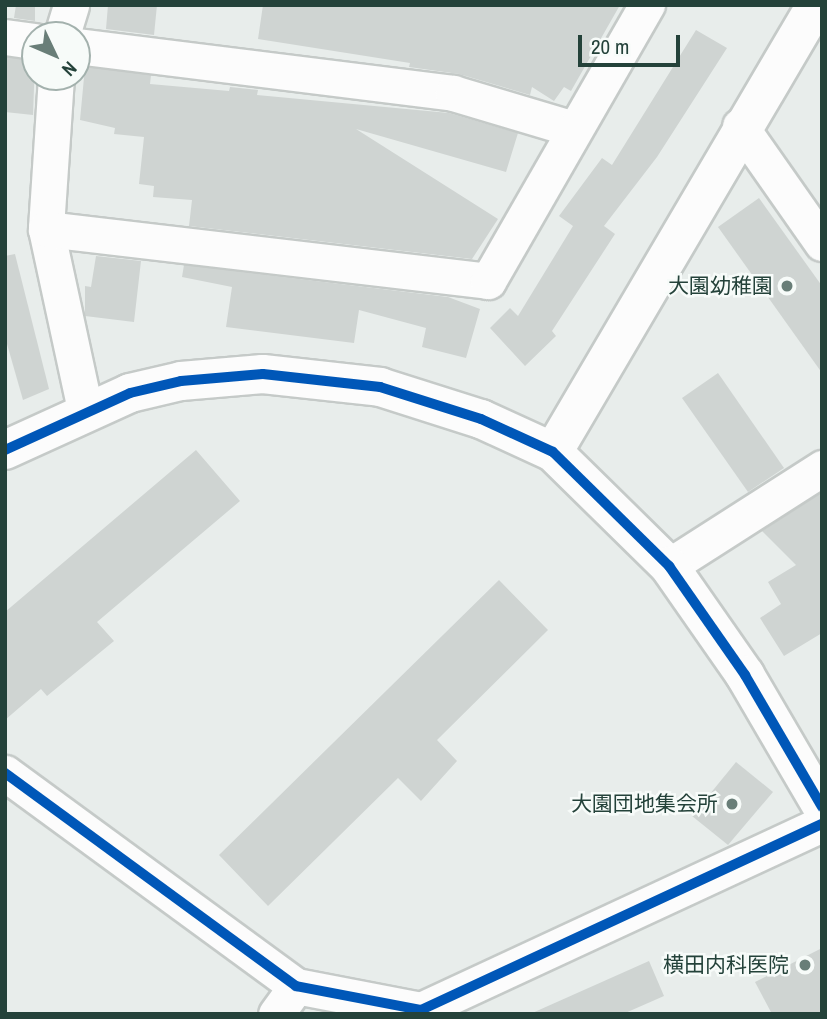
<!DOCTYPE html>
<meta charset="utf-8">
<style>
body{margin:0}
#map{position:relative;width:827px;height:1019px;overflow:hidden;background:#e8edeb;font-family:"Archivo Narrow","Noto Sans JP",sans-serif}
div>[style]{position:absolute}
.building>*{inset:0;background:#cfd4d2}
.roads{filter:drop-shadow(2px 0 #c5cac8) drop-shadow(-2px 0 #c5cac8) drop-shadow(0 2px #c5cac8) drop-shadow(0 -2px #c5cac8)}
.street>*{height:35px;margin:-17.5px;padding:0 17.5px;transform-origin:17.5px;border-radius:17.5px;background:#fcfcfc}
.secondary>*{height:38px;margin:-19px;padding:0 19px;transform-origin:19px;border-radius:19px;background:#fcfcfc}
.cycleway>*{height:10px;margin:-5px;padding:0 5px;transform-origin:5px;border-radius:5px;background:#0057b8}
.dots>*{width:19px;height:19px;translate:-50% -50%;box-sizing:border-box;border:4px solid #f7fbf9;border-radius:50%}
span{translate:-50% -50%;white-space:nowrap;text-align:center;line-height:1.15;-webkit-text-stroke:5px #f7fbf9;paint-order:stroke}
.poi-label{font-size:21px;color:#24423a}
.right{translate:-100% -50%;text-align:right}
.frame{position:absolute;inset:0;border:7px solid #24423a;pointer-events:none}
.north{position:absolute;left:21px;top:21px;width:70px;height:70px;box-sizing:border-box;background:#f7fbf9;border:2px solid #a3b1ad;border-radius:50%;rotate:134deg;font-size:19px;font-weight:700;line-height:28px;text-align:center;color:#24423a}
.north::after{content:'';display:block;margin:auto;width:24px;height:32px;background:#697e78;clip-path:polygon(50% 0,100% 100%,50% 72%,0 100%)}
.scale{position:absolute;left:578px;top:35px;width:102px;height:32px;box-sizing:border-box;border:4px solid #24423a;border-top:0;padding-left:9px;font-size:21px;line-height:24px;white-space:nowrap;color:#24423a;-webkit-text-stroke:5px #f7fbf9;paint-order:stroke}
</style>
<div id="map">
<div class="building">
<div style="clip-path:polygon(16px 5px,35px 5px,35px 21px,14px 18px)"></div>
<div style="clip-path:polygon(108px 5px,157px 5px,154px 35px,106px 29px)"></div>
<div style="clip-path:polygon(263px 5px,620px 5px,571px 91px,564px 87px,554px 101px,532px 87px,530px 95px,459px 74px,409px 67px,410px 63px,258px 39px)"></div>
<div style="clip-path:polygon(696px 30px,727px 48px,657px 157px,604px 226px,615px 234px,552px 331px,556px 336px,525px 366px,490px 328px,510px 308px,518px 316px,573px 226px,559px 216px,602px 158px,612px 165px)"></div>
<div style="clip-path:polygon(5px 57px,35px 61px,33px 115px,5px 112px)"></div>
<div style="clip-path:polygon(85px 67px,151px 75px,150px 84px,229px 91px,230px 87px,258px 90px,257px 95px,449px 113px,518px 133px,506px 172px,356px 129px,498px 219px,472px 259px,189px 226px,192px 200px,153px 197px,154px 186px,139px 184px,144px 137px,114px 134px,115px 128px,80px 120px)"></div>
<div style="clip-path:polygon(759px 198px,822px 286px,822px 373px,718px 227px)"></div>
<div style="clip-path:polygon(15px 254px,49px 389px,23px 400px,5px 337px,5px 256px)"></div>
<div style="clip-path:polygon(96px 256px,141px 261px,134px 322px,85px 316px,85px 286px,91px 287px)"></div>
<div style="clip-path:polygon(184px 265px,448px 297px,480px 309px,466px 358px,422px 347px,426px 328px,359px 310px,354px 343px,226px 327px,232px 287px,182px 277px)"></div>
<div style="clip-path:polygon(718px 373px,784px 468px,748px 492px,682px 398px)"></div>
<div style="clip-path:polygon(196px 450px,240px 501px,97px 622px,114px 641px,47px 696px,41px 689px,5px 720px,5px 612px)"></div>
<div style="clip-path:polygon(822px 492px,822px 633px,784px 656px,760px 618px,781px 604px,768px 582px,796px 565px,762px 531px)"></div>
<div style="clip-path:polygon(499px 580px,548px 630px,437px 740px,457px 761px,421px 801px,398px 778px,268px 906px,219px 855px)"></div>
<div style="clip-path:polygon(736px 762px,773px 792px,728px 845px,692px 816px)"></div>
<div style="clip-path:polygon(822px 948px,822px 1014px,772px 1014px,755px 982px)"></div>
<div style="clip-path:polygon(649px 961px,664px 996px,623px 1014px,530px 1014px)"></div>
</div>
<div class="roads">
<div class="street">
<div style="left:62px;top:35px;width:31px;rotate:-73deg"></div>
<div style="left:5px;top:37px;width:30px;rotate:8deg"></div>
<div style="left:77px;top:46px;width:379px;rotate:7.1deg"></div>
<div style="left:453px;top:93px;width:126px;rotate:16.6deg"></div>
<div style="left:56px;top:77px;width:152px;rotate:93.8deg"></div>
<div style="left:46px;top:229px;width:185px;rotate:77.8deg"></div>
<div style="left:740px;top:126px;width:143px;rotate:55deg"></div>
<div style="left:46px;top:229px;width:445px;rotate:6.7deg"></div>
<div style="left:488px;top:281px;width:319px;rotate:-60.1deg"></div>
<div style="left:669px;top:566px;width:182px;rotate:-32.6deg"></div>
<div style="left:5px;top:773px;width:361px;rotate:36.2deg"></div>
<div style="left:296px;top:986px;width:127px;rotate:10.9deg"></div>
<div style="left:421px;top:1010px;width:442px;rotate:-24.9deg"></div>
<div style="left:276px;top:1014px;width:34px;rotate:-54deg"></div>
</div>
<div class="secondary">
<div style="left:5px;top:450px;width:137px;rotate:-24.5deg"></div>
<div style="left:130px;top:393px;width:52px;rotate:-13.2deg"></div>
<div style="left:181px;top:381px;width:82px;rotate:-4.9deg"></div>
<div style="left:263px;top:374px;width:118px;rotate:6.3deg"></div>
<div style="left:380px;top:387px;width:106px;rotate:17.6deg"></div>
<div style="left:481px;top:419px;width:79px;rotate:24.6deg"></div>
<div style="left:553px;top:452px;width:163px;rotate:44.5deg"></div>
<div style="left:669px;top:566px;width:133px;rotate:55.1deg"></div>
<div style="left:745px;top:675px;width:153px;rotate:59.7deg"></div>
<div style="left:553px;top:452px;width:519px;rotate:-59.53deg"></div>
</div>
</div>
<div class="cycleway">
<div style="left:5px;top:450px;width:137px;rotate:-24.5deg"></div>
<div style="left:130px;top:393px;width:52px;rotate:-13.2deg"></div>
<div style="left:181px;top:381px;width:82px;rotate:-4.9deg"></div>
<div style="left:263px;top:374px;width:118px;rotate:6.3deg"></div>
<div style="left:380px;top:387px;width:106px;rotate:17.6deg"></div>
<div style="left:481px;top:419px;width:79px;rotate:24.6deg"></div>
<div style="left:553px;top:452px;width:163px;rotate:44.5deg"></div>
<div style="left:669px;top:566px;width:133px;rotate:55.1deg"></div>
<div style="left:745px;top:675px;width:153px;rotate:59.7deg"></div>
<div style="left:5px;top:773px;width:361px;rotate:36.2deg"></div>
<div style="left:296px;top:986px;width:127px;rotate:10.9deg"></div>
<div style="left:421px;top:1010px;width:442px;rotate:-24.9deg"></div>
</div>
<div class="dots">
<div style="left:787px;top:286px;background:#697e78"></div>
<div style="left:732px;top:804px;background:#697e78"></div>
<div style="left:805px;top:965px;background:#697e78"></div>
</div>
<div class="poi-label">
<span class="right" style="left:773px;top:286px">大園幼稚園</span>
<span class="right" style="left:718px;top:804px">大園団地集会所</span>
<span class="right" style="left:789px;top:965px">横田内科医院</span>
</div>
<div class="frame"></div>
<div class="north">N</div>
<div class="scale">20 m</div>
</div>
